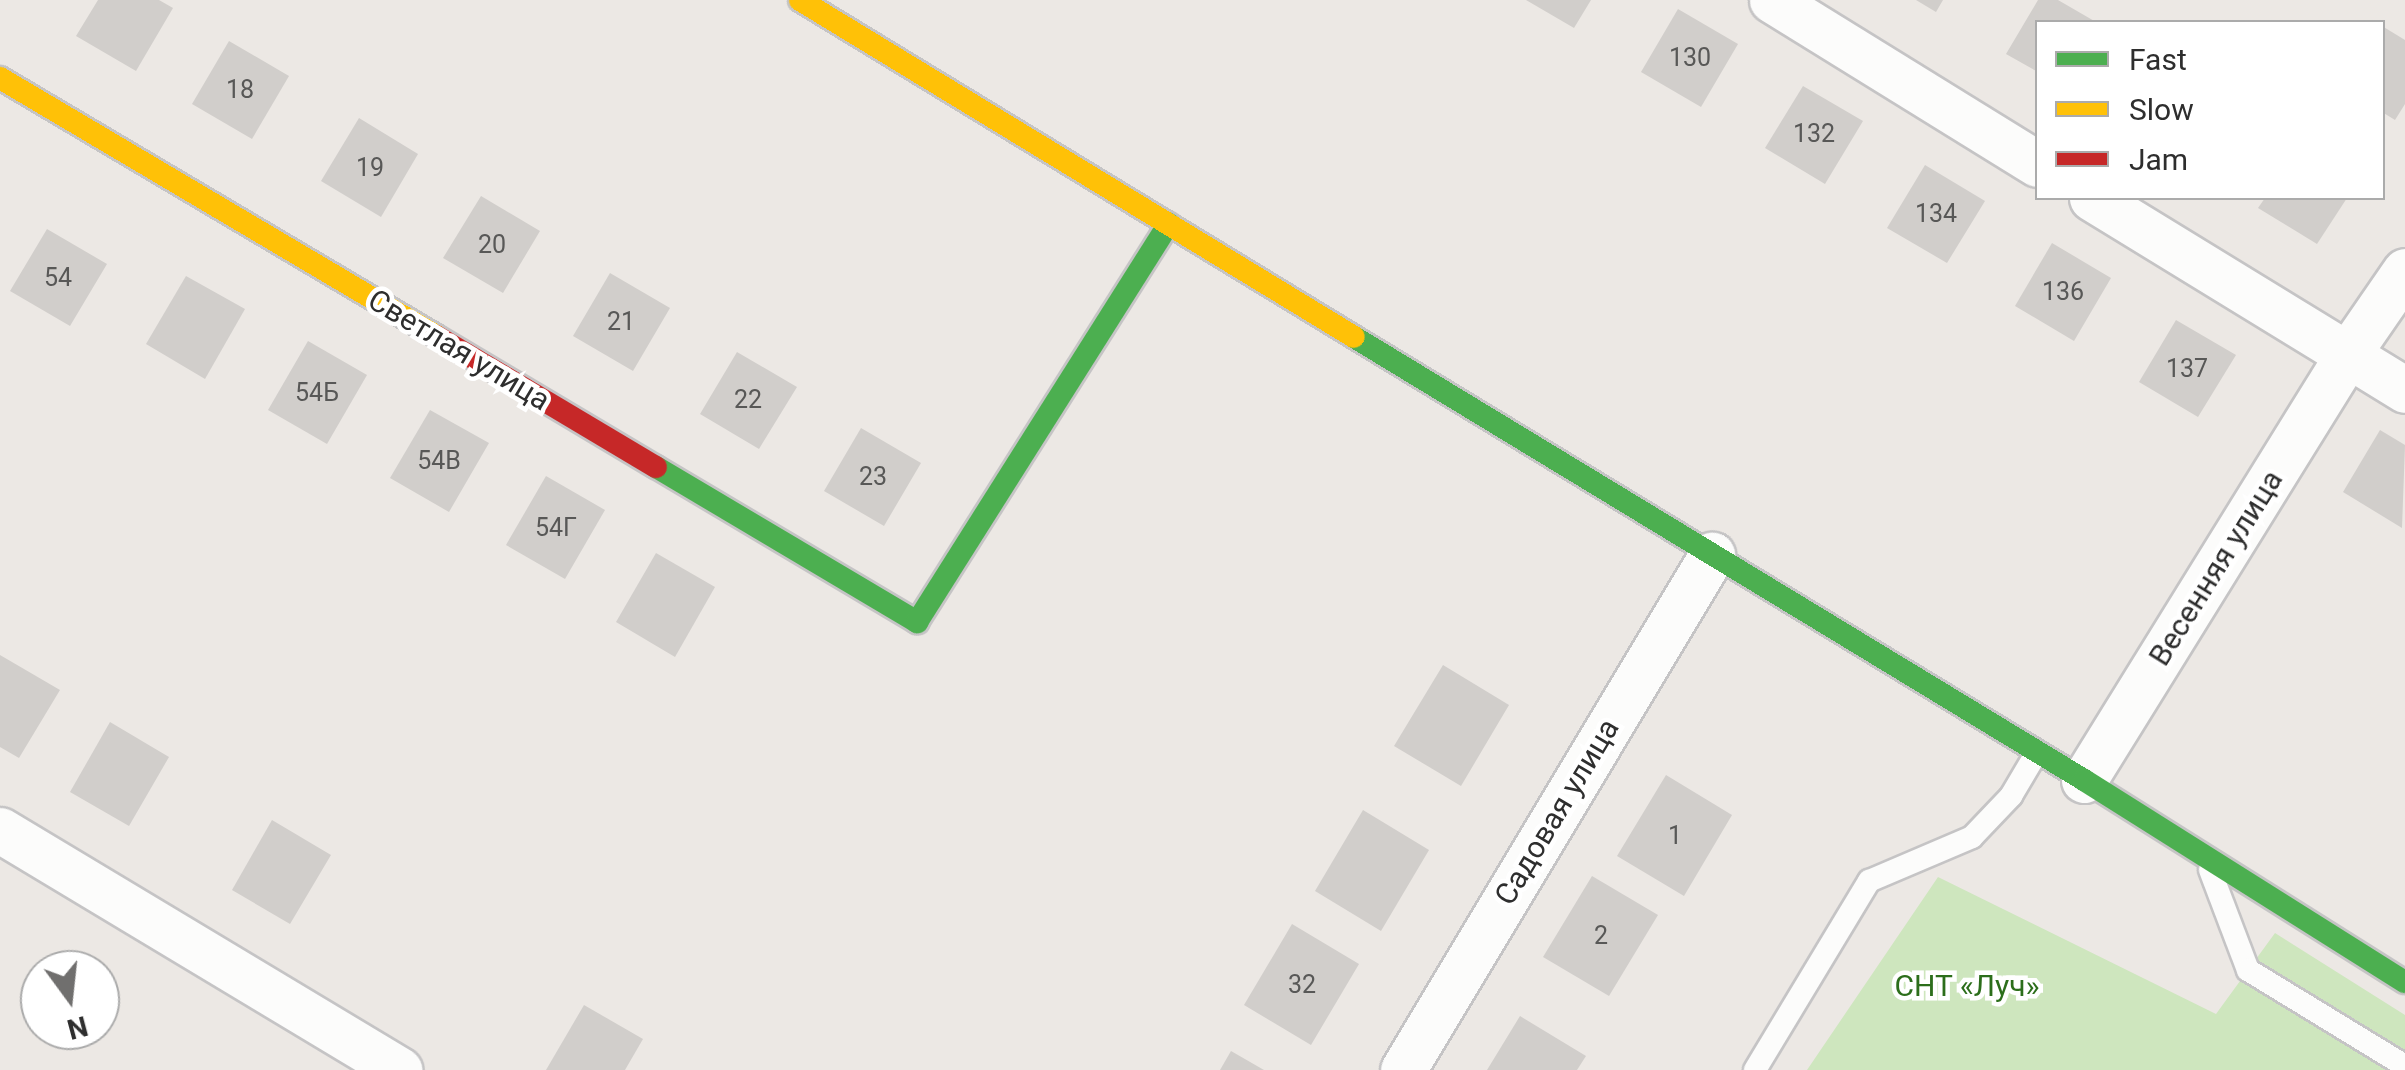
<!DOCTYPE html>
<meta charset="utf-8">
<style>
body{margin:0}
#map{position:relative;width:2405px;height:1070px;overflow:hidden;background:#ece8e4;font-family:Roboto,sans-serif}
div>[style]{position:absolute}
.green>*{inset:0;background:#cee6be}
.building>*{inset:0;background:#d1cecb}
.roads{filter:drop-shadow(2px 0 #c5c4c5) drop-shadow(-2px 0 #c5c4c5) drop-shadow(0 2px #c5c4c5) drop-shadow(0 -2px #c5c4c5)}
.lane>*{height:22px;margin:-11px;padding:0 11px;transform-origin:11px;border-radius:11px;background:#fcfcfb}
.street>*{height:45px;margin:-22.5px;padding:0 22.5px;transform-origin:22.5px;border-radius:22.5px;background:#fcfcfb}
.fast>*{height:22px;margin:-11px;padding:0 11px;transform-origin:11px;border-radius:11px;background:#4caf50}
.slow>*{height:22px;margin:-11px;padding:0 11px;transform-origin:11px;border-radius:11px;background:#ffc107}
.jam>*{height:22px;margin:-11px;padding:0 11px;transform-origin:11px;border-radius:11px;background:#c62828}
span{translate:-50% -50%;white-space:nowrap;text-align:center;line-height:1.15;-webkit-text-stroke:9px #fff;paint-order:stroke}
.number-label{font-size:25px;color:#585857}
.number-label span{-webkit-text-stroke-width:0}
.street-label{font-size:30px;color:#2e2e2e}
.park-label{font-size:30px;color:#2c6e1b}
.legend{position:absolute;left:2035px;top:20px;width:350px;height:180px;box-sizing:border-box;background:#fff;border:2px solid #ababab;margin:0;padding:12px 18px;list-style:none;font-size:30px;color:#2e2e2e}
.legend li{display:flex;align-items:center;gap:20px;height:50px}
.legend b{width:50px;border:2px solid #ababab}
.north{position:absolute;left:20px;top:950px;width:100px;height:100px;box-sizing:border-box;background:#fff;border:2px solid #ababab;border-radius:50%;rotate:165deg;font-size:28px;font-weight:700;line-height:40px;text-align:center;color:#2e2e2e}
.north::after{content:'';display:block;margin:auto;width:35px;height:45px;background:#706f6e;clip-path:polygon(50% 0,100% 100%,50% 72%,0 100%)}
</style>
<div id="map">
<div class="green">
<div style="clip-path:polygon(1938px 877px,2216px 1014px,2275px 933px,2405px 1015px,2405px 1070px,1807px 1070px)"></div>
</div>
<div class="building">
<div style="clip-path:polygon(98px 0,159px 0,173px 8px,136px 71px,76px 36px)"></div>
<div style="clip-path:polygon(1526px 0,1591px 0,1574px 28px)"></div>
<div style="clip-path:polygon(1916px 0,1943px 0,1936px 12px)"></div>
<div style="clip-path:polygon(2038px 0,2058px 0,2096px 22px,2038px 22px,2038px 72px,2006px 54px)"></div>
<div style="clip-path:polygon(1678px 9px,1738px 44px,1701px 107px,1641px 72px)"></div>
<div style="clip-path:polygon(2382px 26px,2405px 40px,2405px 104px,2395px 120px,2382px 112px)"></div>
<div style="clip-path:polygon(229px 41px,289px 76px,252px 139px,192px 104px)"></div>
<div style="clip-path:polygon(1803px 86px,1863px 121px,1825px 184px,1765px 148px)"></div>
<div style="clip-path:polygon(359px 118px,418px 154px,381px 217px,321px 181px)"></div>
<div style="clip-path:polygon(1925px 165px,1985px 201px,1947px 263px,1887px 228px)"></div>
<div style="clip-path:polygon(481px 196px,540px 231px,503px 293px,443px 258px)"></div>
<div style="clip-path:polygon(2265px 198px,2347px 198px,2317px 244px,2258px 208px)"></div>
<div style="clip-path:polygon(47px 229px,107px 264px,70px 326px,10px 291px)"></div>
<div style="clip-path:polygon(2052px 243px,2111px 278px,2074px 341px,2015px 306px)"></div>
<div style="clip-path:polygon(610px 273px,670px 308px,633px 371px,573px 336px)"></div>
<div style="clip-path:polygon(186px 276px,245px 309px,205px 379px,146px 344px)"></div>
<div style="clip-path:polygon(2176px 320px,2236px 355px,2198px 417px,2139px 382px)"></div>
<div style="clip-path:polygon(308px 341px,367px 375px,327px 444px,268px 410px)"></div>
<div style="clip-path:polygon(737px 352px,797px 387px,759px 449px,700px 414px)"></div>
<div style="clip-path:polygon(430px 410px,489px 443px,449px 512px,390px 478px)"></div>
<div style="clip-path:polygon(861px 428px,921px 463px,884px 526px,824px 491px)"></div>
<div style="clip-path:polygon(2380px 430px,2405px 445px,2402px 528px,2343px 492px)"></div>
<div style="clip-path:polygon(546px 476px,605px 510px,565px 579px,506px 545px)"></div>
<div style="clip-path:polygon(656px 553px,715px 587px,675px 657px,616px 622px)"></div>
<div style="clip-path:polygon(0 655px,60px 690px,19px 758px,0 747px)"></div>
<div style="clip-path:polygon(1443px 665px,1509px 705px,1461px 786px,1394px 746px)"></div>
<div style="clip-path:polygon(110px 722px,169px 757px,129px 826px,70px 792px)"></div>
<div style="clip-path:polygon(1666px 775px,1732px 815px,1684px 896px,1617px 856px)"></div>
<div style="clip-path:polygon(1363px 810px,1429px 850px,1381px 931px,1315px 891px)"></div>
<div style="clip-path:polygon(272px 820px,331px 855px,290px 924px,232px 890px)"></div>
<div style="clip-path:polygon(1592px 876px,1658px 915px,1609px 996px,1543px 957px)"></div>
<div style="clip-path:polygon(1292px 924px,1359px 964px,1311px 1045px,1244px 1005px)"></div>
<div style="clip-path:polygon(584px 1005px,643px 1039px,625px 1070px,546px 1070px)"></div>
<div style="clip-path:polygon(1520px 1016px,1586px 1056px,1577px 1070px,1487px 1070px)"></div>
<div style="clip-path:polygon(1231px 1051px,1264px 1070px,1220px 1070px)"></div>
</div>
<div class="roads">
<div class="lane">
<div style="left:2210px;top:870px;width:107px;rotate:69.2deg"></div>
<div style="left:2248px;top:970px;width:184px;rotate:31.4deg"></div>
<div style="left:1755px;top:1070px;width:221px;rotate:-58.9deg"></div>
<div style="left:1869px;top:881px;width:112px;rotate:-23.1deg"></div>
<div style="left:1972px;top:837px;width:57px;rotate:-46.4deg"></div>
<div style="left:2011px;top:796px;width:51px;rotate:-59.4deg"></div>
</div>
<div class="street">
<div style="left:1772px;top:0;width:312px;rotate:31.7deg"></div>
<div style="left:2092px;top:198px;width:367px;rotate:31.5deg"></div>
<div style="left:2084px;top:780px;width:500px;rotate:-58.2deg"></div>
<div style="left:2347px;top:355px;width:102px;rotate:-55.4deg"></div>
<div style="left:0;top:830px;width:466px;rotate:31deg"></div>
<div style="left:1403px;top:1070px;width:601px;rotate:-59.04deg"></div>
</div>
<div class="fast">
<div style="left:1354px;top:337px;width:854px;rotate:31.25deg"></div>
<div style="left:2084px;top:780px;width:379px;rotate:32.2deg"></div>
<div style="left:656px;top:467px;width:304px;rotate:30.7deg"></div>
<div style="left:917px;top:622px;width:471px;rotate:-57.7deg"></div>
</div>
<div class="slow">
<div style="left:800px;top:0;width:648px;rotate:31.31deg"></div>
<div style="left:0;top:78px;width:507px;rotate:30.61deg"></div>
</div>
<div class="jam">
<div style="left:436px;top:336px;width:256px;rotate:30.8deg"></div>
</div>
</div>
<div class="number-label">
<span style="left:1690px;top:58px">130</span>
<span style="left:240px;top:90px">18</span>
<span style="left:1814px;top:134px">132</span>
<span style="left:370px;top:168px">19</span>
<span style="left:1936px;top:214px">134</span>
<span style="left:492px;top:245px">20</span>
<span style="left:58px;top:278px">54</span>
<span style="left:2063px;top:292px">136</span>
<span style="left:621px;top:322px">21</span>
<span style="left:2187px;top:369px">137</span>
<span style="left:317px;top:393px">54Б</span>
<span style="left:748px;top:400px">22</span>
<span style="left:439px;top:461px">54В</span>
<span style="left:873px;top:477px">23</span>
<span style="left:556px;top:528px">54Г</span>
<span style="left:1675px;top:836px">1</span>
<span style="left:1601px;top:936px">2</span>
<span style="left:1302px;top:985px">32</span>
</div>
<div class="street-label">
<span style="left:459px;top:350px;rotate:31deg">Светлая улица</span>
<span style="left:2216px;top:568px;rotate:-58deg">Весенняя улица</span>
<span style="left:1557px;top:812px;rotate:-59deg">Садовая улица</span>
</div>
<div class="park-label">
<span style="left:1967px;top:986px">СНТ «Луч»</span>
</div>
<ul class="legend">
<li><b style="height:12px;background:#4caf50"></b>Fast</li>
<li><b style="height:12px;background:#ffc107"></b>Slow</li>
<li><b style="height:12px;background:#c62828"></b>Jam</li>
</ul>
<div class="north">N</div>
</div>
